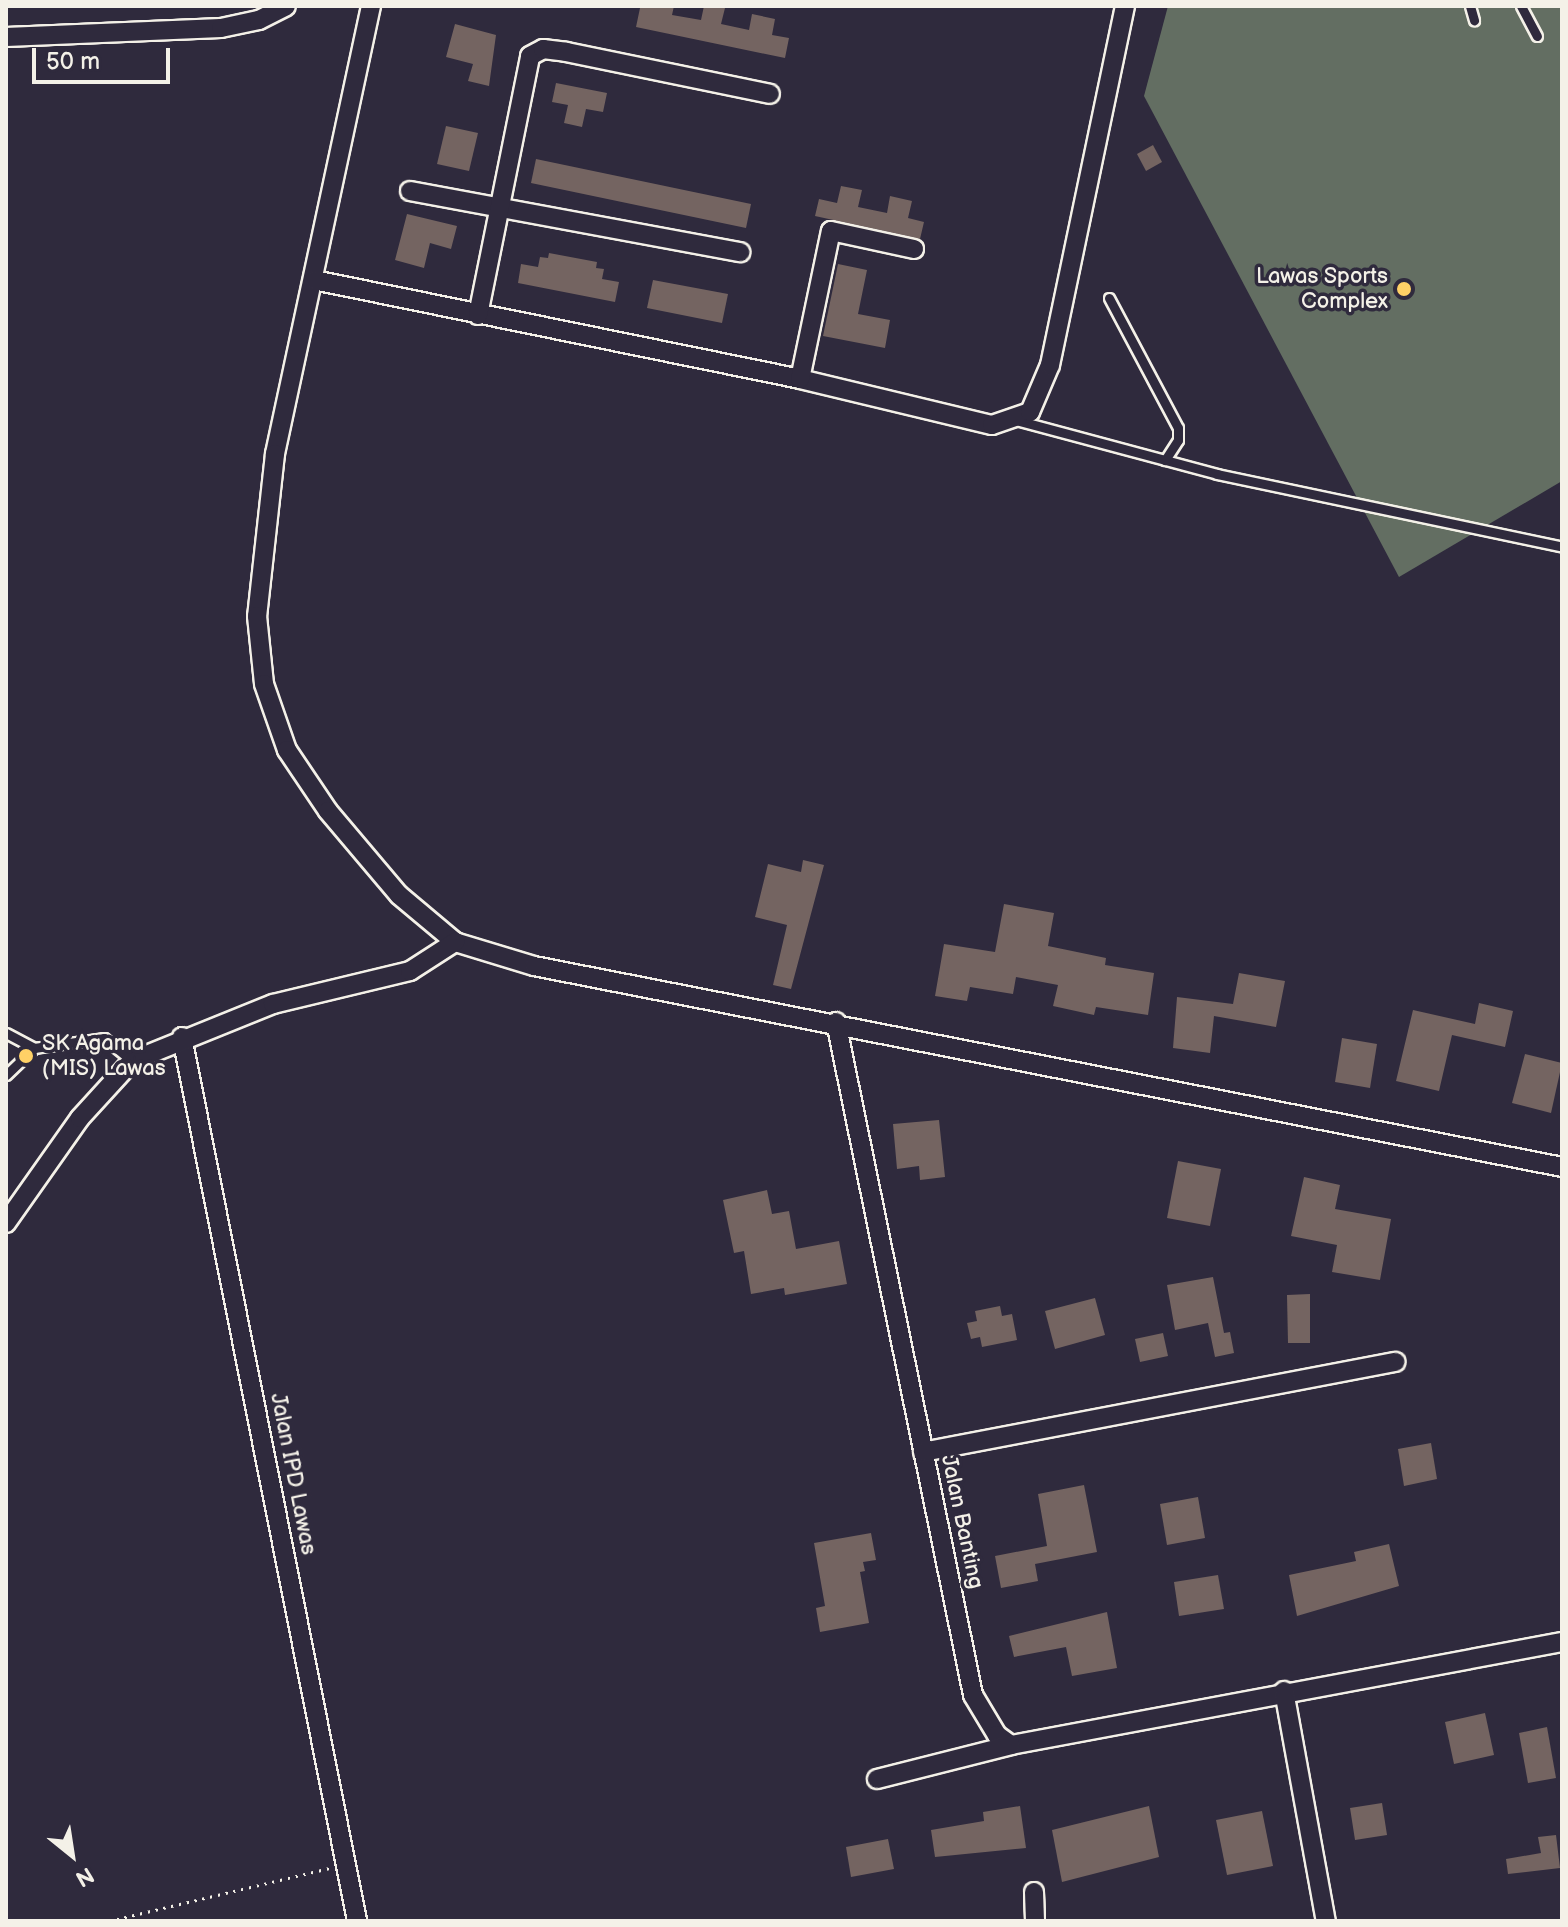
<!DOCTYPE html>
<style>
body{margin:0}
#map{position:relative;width:1568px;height:1927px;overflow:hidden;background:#2f2a3d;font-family:"Balsamiq Sans",sans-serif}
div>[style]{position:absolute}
.green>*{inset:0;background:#636e62}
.building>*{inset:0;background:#746461}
.path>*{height:3px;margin-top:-1.5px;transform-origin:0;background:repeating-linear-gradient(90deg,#f4f1e8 0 2px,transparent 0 8px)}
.roads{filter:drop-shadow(2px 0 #f4f1e8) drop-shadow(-2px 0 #f4f1e8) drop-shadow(0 2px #f4f1e8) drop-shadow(0 -2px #f4f1e8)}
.service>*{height:9px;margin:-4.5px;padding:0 4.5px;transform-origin:4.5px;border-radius:4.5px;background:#2f2a3d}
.minor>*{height:18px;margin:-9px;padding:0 9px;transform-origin:9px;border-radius:9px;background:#2f2a3d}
.dots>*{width:22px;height:22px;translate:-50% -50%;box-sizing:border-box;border:4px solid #2f2a3d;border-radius:50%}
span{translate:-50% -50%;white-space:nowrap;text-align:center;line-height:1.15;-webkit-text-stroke:7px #2f2a3d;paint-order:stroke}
.poi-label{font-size:22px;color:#f4f1e8}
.right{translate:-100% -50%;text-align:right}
.left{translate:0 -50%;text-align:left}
.street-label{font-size:22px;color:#f4f1e8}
.frame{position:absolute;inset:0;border:8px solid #f4f1e8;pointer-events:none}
.north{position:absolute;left:32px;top:1815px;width:80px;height:80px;-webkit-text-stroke:6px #2f2a3d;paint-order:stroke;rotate:150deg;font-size:22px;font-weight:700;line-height:32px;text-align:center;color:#f4f1e8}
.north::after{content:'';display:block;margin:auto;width:28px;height:36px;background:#f4f1e8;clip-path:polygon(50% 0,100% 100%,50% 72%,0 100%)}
.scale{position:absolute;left:32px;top:48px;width:138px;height:36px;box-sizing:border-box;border:4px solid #f4f1e8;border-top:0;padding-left:10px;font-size:24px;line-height:28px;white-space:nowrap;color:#f4f1e8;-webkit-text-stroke:6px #2f2a3d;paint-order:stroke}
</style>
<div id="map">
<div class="green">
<div style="clip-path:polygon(1168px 6px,1562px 6px,1562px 481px,1399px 577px,1144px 96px)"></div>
</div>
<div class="building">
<div style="clip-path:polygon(653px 6px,674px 6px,672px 15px,701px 20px,704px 6px,725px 8px,721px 24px,749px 30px,752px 14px,775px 19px,772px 35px,789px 38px,785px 58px,636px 27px,640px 8px)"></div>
<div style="clip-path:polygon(455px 24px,496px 35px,489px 86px,468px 81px,473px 64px,446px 57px)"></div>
<div style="clip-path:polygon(556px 83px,607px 93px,603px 112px,586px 109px,582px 127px,564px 123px,568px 105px,552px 102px)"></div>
<div style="clip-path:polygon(446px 126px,478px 133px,469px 171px,437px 164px)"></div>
<div style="clip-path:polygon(1153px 145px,1162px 162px,1146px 171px,1137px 154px)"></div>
<div style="clip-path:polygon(536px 159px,751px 204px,746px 228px,531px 183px)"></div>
<div style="clip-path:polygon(841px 186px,862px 190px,858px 207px,887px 213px,890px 196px,912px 201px,908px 218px,924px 222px,920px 239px,815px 216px,819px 199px,837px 203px)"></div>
<div style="clip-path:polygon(407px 214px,457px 226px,451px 249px,430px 243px,424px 268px,395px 260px)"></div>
<div style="clip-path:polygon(549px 253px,597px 262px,596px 268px,604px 269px,602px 279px,619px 282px,615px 302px,518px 283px,521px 264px,538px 267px,540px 257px,548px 258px)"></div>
<div style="clip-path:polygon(838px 264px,867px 270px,858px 314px,890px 320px,885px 348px,823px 336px)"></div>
<div style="clip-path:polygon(653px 280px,728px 294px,722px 323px,647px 308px)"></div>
<div style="clip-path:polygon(803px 860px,824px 865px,791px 989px,773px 985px,787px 925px,755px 917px,768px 864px,801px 872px)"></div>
<div style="clip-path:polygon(1004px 904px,1054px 913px,1048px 946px,1106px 958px,1105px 965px,1154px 973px,1148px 1015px,1096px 1007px,1094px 1015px,1053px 1006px,1058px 985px,1016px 977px,1013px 994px,970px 987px,967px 1001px,935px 996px,944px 944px,995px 952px)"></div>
<div style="clip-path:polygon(1239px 973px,1285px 981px,1276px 1027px,1214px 1016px,1210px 1053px,1173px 1048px,1177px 997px,1233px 1004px)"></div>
<div style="clip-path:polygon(1479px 1003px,1513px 1011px,1505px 1047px,1452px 1035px,1439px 1091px,1396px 1081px,1413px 1010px,1475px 1024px)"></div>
<div style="clip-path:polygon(1342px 1038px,1377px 1044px,1370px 1088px,1335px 1082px)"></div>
<div style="clip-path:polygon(1525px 1054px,1562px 1063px,1551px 1113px,1512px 1103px)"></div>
<div style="clip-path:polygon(939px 1120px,945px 1177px,920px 1180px,919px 1166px,897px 1169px,893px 1124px)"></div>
<div style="clip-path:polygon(1178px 1161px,1221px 1169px,1210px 1226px,1167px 1218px)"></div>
<div style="clip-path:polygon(1304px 1177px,1340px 1185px,1335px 1209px,1391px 1219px,1380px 1280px,1332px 1272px,1337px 1245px,1291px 1236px)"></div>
<div style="clip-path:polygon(767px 1190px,772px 1214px,789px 1211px,796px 1249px,839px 1241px,847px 1284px,785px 1295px,784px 1288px,751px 1294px,744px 1251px,734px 1253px,723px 1200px)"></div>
<div style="clip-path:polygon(1213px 1277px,1224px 1333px,1230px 1332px,1234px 1353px,1215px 1357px,1208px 1323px,1175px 1330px,1167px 1285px)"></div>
<div style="clip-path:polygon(1310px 1294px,1310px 1343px,1288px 1343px,1287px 1295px)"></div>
<div style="clip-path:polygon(1095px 1298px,1105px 1335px,1055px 1349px,1045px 1311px)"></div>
<div style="clip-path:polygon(1000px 1306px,1002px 1316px,1012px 1314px,1017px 1340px,982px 1347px,980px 1337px,971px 1339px,967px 1323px,977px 1321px,975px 1311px)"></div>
<div style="clip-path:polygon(1163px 1333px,1168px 1356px,1140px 1362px,1135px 1339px)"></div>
<div style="clip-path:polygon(1431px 1443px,1437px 1479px,1404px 1486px,1398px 1449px)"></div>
<div style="clip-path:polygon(1084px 1485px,1097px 1552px,1035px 1564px,1038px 1581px,1001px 1588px,995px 1556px,1047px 1546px,1038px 1494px)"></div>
<div style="clip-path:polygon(1198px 1497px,1205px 1538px,1167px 1545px,1160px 1504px)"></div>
<div style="clip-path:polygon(871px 1533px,876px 1560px,863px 1562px,865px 1571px,860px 1572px,869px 1623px,820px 1632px,816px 1608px,825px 1606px,814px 1543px)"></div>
<div style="clip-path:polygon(1389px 1544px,1399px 1586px,1297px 1616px,1289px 1575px,1356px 1561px,1354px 1552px)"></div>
<div style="clip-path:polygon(1218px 1575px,1224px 1609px,1179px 1616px,1174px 1582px)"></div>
<div style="clip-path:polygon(1107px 1612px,1117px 1668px,1072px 1676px,1066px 1647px,1014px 1657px,1009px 1636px)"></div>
<div style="clip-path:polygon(1485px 1713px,1494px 1755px,1454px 1764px,1445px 1722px)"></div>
<div style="clip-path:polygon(1547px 1727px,1556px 1778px,1528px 1783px,1519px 1733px)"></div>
<div style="clip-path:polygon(1382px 1803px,1387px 1835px,1355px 1840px,1350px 1808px)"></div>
<div style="clip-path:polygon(1020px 1806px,1026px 1848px,935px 1857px,931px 1830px,984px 1821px,983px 1812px)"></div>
<div style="clip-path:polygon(1149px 1806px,1159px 1857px,1062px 1882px,1052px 1830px)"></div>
<div style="clip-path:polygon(1262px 1811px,1273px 1866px,1227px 1875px,1216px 1820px)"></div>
<div style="clip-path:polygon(1556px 1835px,1560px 1868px,1508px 1874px,1506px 1859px,1541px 1853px,1538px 1837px)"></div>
<div style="clip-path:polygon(888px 1839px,894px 1869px,851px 1877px,846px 1847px)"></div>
</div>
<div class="path">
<div style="left:109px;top:1921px;width:227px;rotate:-13.5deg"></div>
</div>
<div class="roads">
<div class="service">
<div style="left:1470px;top:6px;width:15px;rotate:74deg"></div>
<div style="left:1521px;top:6px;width:34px;rotate:62deg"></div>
<div style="left:1109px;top:298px;width:147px;rotate:62deg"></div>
<div style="left:1178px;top:428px;width:12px;rotate:90deg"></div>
<div style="left:1178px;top:440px;width:24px;rotate:123deg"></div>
<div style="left:1016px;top:420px;width:208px;rotate:15deg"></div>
<div style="left:1217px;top:474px;width:353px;rotate:11.9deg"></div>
<div style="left:6px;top:1033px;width:32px;rotate:28deg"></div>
<div style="left:34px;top:1048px;width:71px;rotate:-8.1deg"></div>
<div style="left:104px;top:1038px;width:36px;rotate:39deg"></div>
<div style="left:6px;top:1075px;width:39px;rotate:-44deg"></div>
</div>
<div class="minor">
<div style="left:371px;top:6px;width:458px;rotate:102.1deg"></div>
<div style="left:275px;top:454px;width:163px;rotate:96.3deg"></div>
<div style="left:257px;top:616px;width:68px;rotate:84.1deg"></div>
<div style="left:264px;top:684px;width:70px;rotate:70.8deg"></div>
<div style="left:287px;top:750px;width:73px;rotate:56.1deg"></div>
<div style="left:328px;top:811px;width:110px;rotate:49.8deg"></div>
<div style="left:399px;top:895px;width:73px;rotate:40deg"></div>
<div style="left:455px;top:942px;width:83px;rotate:16.9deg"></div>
<div style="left:534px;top:966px;width:1047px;rotate:11.06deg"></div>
<div style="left:6px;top:37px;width:215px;rotate:-2.4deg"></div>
<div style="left:221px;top:28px;width:39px;rotate:-12deg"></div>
<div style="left:259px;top:20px;width:30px;rotate:-27deg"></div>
<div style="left:410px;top:191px;width:336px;rotate:10.5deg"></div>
<div style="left:314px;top:280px;width:496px;rotate:11.5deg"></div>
<div style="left:800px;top:379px;width:197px;rotate:13.5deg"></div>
<div style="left:992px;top:425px;width:40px;rotate:-18.9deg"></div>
<div style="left:1030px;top:412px;width:51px;rotate:-66.9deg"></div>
<div style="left:1050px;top:365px;width:367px;rotate:-78.2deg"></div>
<div style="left:478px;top:315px;width:264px;rotate:-78.6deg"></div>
<div style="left:530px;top:56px;width:15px;rotate:-28deg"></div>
<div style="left:543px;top:49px;width:23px;rotate:7deg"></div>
<div style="left:566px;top:52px;width:208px;rotate:11.6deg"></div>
<div style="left:800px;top:379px;width:151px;rotate:-78.2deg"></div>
<div style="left:831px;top:231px;width:85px;rotate:12.2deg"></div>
<div style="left:836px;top:1022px;width:687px;rotate:78.49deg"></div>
<div style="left:973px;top:1695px;width:47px;rotate:59deg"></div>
<div style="left:997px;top:1735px;width:17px;rotate:36deg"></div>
<div style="left:1011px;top:1745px;width:561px;rotate:-10.59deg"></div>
<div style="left:182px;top:1037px;width:901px;rotate:78.8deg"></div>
<div style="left:6px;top:1223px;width:128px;rotate:-54.8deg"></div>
<div style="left:80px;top:1118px;width:77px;rotate:-47.6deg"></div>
<div style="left:132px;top:1061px;width:152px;rotate:-22deg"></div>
<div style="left:273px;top:1004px;width:141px;rotate:-13.5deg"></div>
<div style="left:410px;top:971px;width:54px;rotate:-32.8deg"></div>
<div style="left:923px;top:1452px;width:481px;rotate:-10.8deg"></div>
<div style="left:1284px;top:1691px;width:234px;rotate:79.7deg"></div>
<div style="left:877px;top:1779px;width:138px;rotate:-14.2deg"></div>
<div style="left:1034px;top:1892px;width:29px;rotate:88deg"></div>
</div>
</div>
<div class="dots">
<div style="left:1404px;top:289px;background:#ffd166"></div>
<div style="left:26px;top:1056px;background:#ffd166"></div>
</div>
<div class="poi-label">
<span class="right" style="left:1388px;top:289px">Lawas Sports<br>Complex</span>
<span class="left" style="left:42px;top:1056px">SK Agama<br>(MIS) Lawas</span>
</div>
<div class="street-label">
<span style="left:293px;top:1474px;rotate:79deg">Jalan IPD Lawas</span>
<span style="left:962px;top:1522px;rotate:78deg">Jalan Banting</span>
</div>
<div class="frame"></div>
<div class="north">N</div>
<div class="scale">50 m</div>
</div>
